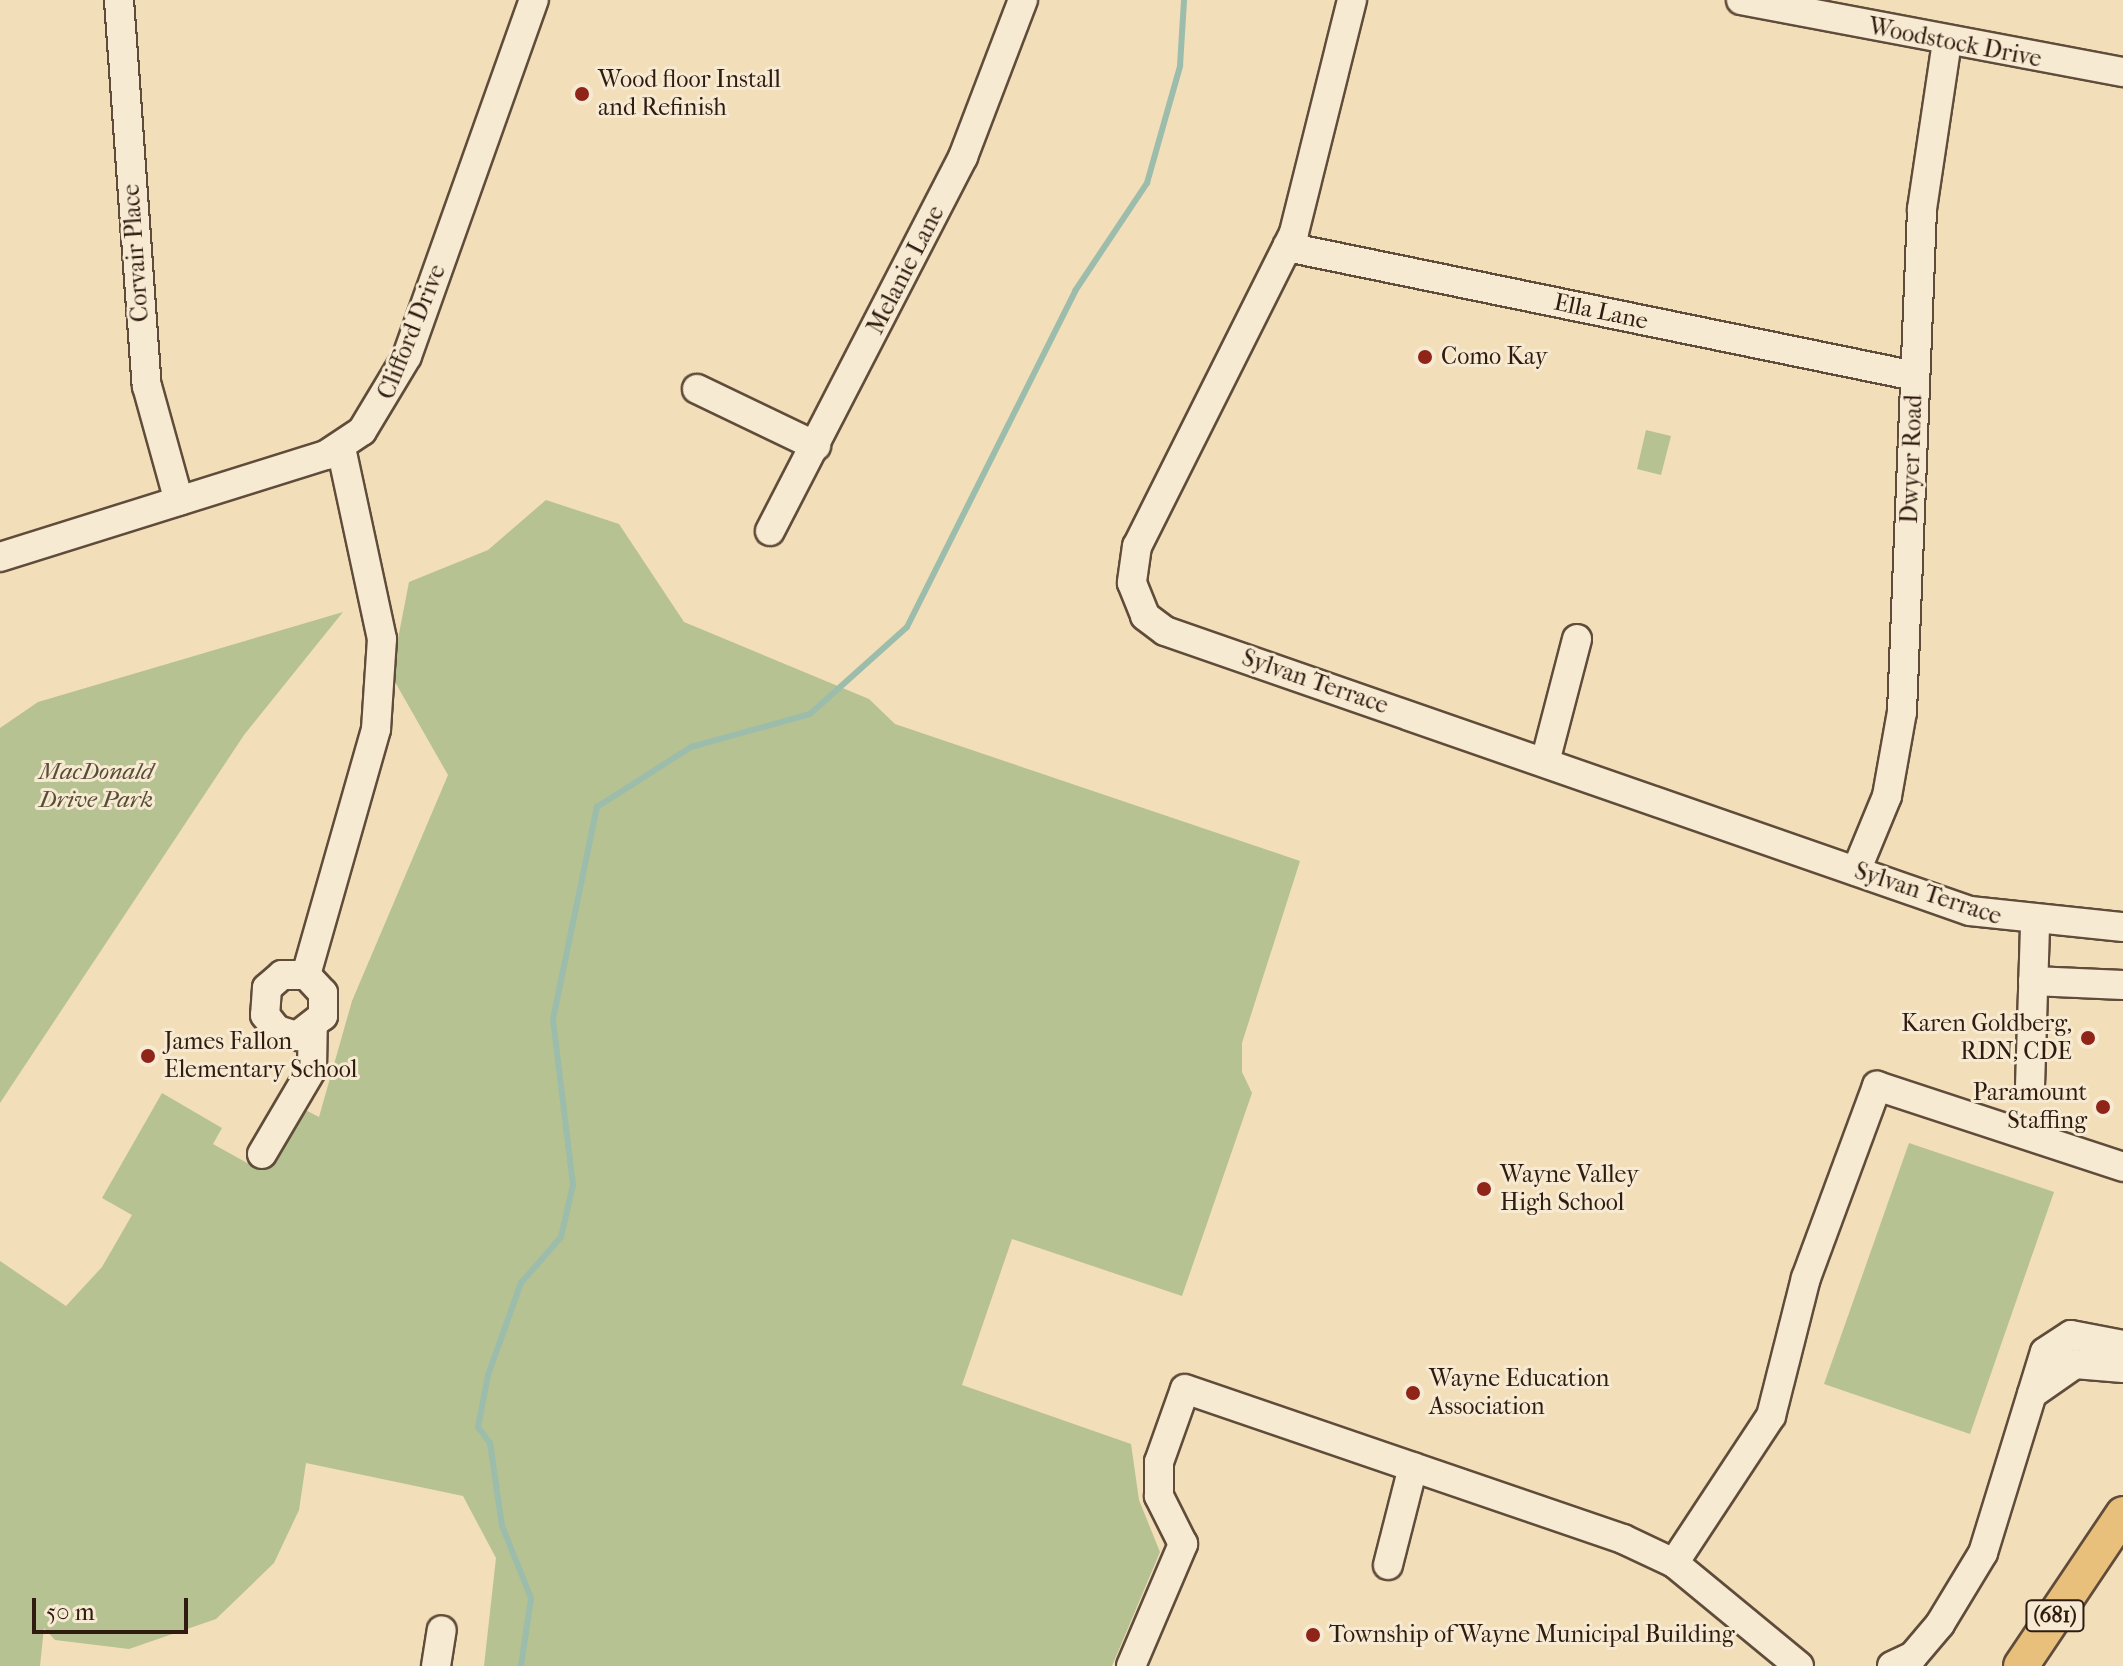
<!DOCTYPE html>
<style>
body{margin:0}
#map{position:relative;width:2123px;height:1666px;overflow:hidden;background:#f2deb9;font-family:"IM FELL French Canon",serif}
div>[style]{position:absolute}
.green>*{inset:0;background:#b7c292}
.stream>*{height:6px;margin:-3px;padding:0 3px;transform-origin:3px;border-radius:3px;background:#9cbdab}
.roads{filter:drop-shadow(2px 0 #604c3a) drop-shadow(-2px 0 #604c3a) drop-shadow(0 2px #604c3a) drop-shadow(0 -2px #604c3a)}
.minor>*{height:28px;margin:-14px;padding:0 14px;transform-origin:14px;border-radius:14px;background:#f7ead2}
.major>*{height:34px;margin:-17px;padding:0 17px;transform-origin:17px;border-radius:17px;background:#e9bf7c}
.dots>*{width:22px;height:22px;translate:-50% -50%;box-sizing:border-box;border:4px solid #f7ead2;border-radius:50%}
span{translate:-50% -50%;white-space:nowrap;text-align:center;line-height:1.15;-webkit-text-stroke:6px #f7ead2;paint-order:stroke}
.shield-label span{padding:2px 6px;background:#f7ead2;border:2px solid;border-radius:6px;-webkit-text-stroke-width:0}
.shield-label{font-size:22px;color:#2f1b10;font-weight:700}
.street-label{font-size:24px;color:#2f1b10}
.poi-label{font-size:24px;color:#2f1b10}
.left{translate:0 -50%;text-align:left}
.right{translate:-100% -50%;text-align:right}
.park-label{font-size:24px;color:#584d37;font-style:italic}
.scale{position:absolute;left:32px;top:1598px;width:156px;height:36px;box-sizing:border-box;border:4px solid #2f1b10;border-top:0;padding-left:10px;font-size:24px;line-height:28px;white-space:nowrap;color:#2f1b10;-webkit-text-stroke:6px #f7ead2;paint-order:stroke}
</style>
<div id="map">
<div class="green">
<div style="clip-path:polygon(1646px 430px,1671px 436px,1661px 475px,1637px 469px)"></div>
<div style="clip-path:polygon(546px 500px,619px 524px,684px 622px,869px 699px,895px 724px,1300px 861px,1242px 1043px,1242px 1072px,1252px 1093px,1182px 1296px,1012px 1239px,962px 1385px,1131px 1444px,1139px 1500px,1160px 1552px,1112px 1666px,484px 1666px,496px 1558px,463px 1496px,306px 1463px,299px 1510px,274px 1563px,216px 1619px,129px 1649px,55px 1640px,44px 1628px,40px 1666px,0 1666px,0 1261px,66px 1306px,102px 1267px,132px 1215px,102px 1198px,162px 1093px,222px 1128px,213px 1144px,249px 1164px,286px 1100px,319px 1117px,352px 1001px,448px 775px,391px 675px,409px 582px,488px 550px)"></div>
<div style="clip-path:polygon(343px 612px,244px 735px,0 1103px,0 728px,38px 702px)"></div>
<div style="clip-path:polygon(1909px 1143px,2054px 1192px,1970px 1434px,1824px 1384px)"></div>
</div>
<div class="stream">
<div style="left:521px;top:1666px;width:69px;rotate:-81.6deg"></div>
<div style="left:531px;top:1598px;width:78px;rotate:-111.9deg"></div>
<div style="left:502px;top:1526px;width:84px;rotate:-98.2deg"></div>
<div style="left:490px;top:1443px;width:20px;rotate:-127deg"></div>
<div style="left:478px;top:1427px;width:53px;rotate:-79.1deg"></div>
<div style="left:488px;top:1375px;width:98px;rotate:-70.3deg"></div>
<div style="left:521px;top:1283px;width:61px;rotate:-49deg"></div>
<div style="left:561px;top:1237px;width:53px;rotate:-77deg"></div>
<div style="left:573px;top:1185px;width:167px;rotate:-96.9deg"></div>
<div style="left:553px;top:1019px;width:217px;rotate:-78.3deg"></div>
<div style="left:597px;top:807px;width:112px;rotate:-32.6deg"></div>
<div style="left:691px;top:747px;width:123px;rotate:-15.5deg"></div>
<div style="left:810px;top:714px;width:130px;rotate:-41.9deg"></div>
<div style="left:907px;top:627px;width:376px;rotate:-63.4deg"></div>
<div style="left:1075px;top:291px;width:130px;rotate:-56.3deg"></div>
<div style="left:1147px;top:183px;width:122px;rotate:-74.2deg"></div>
<div style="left:1180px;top:66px;width:66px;rotate:-86.5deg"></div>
</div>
<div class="roads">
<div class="minor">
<div style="left:119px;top:0;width:387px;rotate:85.9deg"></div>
<div style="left:147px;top:386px;width:119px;rotate:74.5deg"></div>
<div style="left:1352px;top:0;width:240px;rotate:104deg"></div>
<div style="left:1294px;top:233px;width:350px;rotate:116.6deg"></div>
<div style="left:1137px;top:546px;width:37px;rotate:98deg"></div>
<div style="left:1132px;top:583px;width:35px;rotate:68deg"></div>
<div style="left:1145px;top:616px;width:25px;rotate:37deg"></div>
<div style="left:1165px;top:631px;width:852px;rotate:19.18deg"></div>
<div style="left:1970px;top:911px;width:154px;rotate:6deg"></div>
<div style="left:1741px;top:0;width:389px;rotate:10.7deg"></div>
<div style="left:1287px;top:247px;width:641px;rotate:11.61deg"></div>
<div style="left:697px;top:389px;width:132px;rotate:25.6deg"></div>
<div style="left:770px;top:531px;width:421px;rotate:-62.7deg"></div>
<div style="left:963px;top:157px;width:168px;rotate:-69.1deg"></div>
<div style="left:0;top:557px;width:342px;rotate:-17.4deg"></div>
<div style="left:326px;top:455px;width:43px;rotate:-33.7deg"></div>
<div style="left:362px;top:431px;width:87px;rotate:-59deg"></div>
<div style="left:407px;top:356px;width:378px;rotate:-70.4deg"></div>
<div style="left:1545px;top:762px;width:127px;rotate:-75.4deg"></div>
<div style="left:1856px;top:871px;width:81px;rotate:-67.5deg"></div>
<div style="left:1887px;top:796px;width:85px;rotate:-79.9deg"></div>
<div style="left:1902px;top:712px;width:503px;rotate:-87.72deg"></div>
<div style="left:1922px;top:209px;width:170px;rotate:-81.5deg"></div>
<div style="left:306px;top:975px;width:24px;rotate:180deg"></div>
<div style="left:282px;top:975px;width:20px;rotate:139deg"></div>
<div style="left:267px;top:988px;width:27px;rotate:94deg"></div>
<div style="left:265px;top:1015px;width:19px;rotate:51deg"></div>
<div style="left:277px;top:1030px;width:21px;rotate:17deg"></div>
<div style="left:297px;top:1036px;width:33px;rotate:-38deg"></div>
<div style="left:323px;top:1016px;width:23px;rotate:-90deg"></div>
<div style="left:323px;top:993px;width:25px;rotate:-133deg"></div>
<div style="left:306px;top:975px;width:256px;rotate:-74.1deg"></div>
<div style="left:376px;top:729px;width:90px;rotate:-86.2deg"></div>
<div style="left:382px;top:639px;width:196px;rotate:-102.1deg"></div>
<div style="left:2033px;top:981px;width:90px;rotate:2.5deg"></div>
<div style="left:2030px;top:1086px;width:163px;rotate:-88.2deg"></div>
<div style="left:262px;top:1154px;width:99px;rotate:-59.5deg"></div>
<div style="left:312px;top:1069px;width:39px;rotate:-89deg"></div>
<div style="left:2032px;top:1394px;width:52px;rotate:-34.9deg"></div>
<div style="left:2075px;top:1364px;width:48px;rotate:4.8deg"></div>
<div style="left:1674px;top:1563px;width:176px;rotate:-56.6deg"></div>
<div style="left:1771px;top:1416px;width:142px;rotate:-75.8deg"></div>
<div style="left:1806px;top:1278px;width:205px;rotate:-69.7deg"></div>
<div style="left:1877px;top:1086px;width:259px;rotate:18.2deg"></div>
<div style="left:1388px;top:1565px;width:101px;rotate:-75.7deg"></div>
<div style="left:436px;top:1666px;width:36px;rotate:-81deg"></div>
<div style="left:1131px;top:1666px;width:133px;rotate:-66.9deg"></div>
<div style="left:1183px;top:1544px;width:54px;rotate:-116.6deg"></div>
<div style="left:1159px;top:1496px;width:34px;rotate:-90deg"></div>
<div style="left:1159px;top:1462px;width:77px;rotate:-70.4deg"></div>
<div style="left:1185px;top:1389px;width:463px;rotate:18.9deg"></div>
<div style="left:1623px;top:1539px;width:56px;rotate:25.2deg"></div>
<div style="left:1674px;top:1563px;width:162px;rotate:39.5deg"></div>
<div style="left:1892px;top:1666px;width:23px;rotate:-25deg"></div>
<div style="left:1913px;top:1656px;width:42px;rotate:-49.8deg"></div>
<div style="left:1940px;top:1624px;width:83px;rotate:-58.8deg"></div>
<div style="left:1983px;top:1553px;width:210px;rotate:-72.9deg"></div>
<div style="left:2045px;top:1352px;width:31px;rotate:-33deg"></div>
<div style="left:2071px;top:1335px;width:53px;rotate:10.9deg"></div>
</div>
<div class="major">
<div style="left:2021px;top:1666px;width:183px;rotate:-56.1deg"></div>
</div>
</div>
<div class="dots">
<div style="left:582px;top:94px;background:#8f2418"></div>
<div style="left:1425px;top:357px;background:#8f2418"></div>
<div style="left:2088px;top:1038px;background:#8f2418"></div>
<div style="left:148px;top:1056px;background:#8f2418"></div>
<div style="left:2103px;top:1107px;background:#8f2418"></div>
<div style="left:1484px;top:1189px;background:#8f2418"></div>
<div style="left:1413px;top:1393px;background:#8f2418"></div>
<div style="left:1313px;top:1635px;background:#8f2418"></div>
</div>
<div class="shield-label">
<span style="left:2055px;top:1616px">(681)</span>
</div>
<div class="street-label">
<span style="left:1955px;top:43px;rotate:11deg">Woodstock Drive</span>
<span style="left:136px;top:253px;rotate:-94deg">Corvair Place</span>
<span style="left:906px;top:270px;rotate:-63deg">Melanie Lane</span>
<span style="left:1601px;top:312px;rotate:12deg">Ella Lane</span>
<span style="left:412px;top:332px;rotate:-68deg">Clifford Drive</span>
<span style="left:1912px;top:459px;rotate:-88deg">Dwyer Road</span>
<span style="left:1315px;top:682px;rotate:19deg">Sylvan Terrace</span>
<span style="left:1928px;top:894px;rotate:18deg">Sylvan Terrace</span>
</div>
<div class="poi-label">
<span class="left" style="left:598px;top:94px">Wood floor Install<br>and Refinish</span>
<span class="left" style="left:1441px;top:357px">Como Kay</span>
<span class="right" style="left:2072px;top:1038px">Karen Goldberg,<br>RDN, CDE</span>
<span class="left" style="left:164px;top:1056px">James Fallon<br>Elementary School</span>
<span class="right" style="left:2087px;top:1107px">Paramount<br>Staffing</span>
<span class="left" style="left:1500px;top:1189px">Wayne Valley<br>High School</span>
<span class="left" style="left:1429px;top:1393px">Wayne Education<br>Association</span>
<span class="left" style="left:1329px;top:1635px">Township of Wayne Municipal Building</span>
</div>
<div class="park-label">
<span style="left:96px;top:786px">MacDonald<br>Drive Park</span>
</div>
<div class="scale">50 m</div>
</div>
